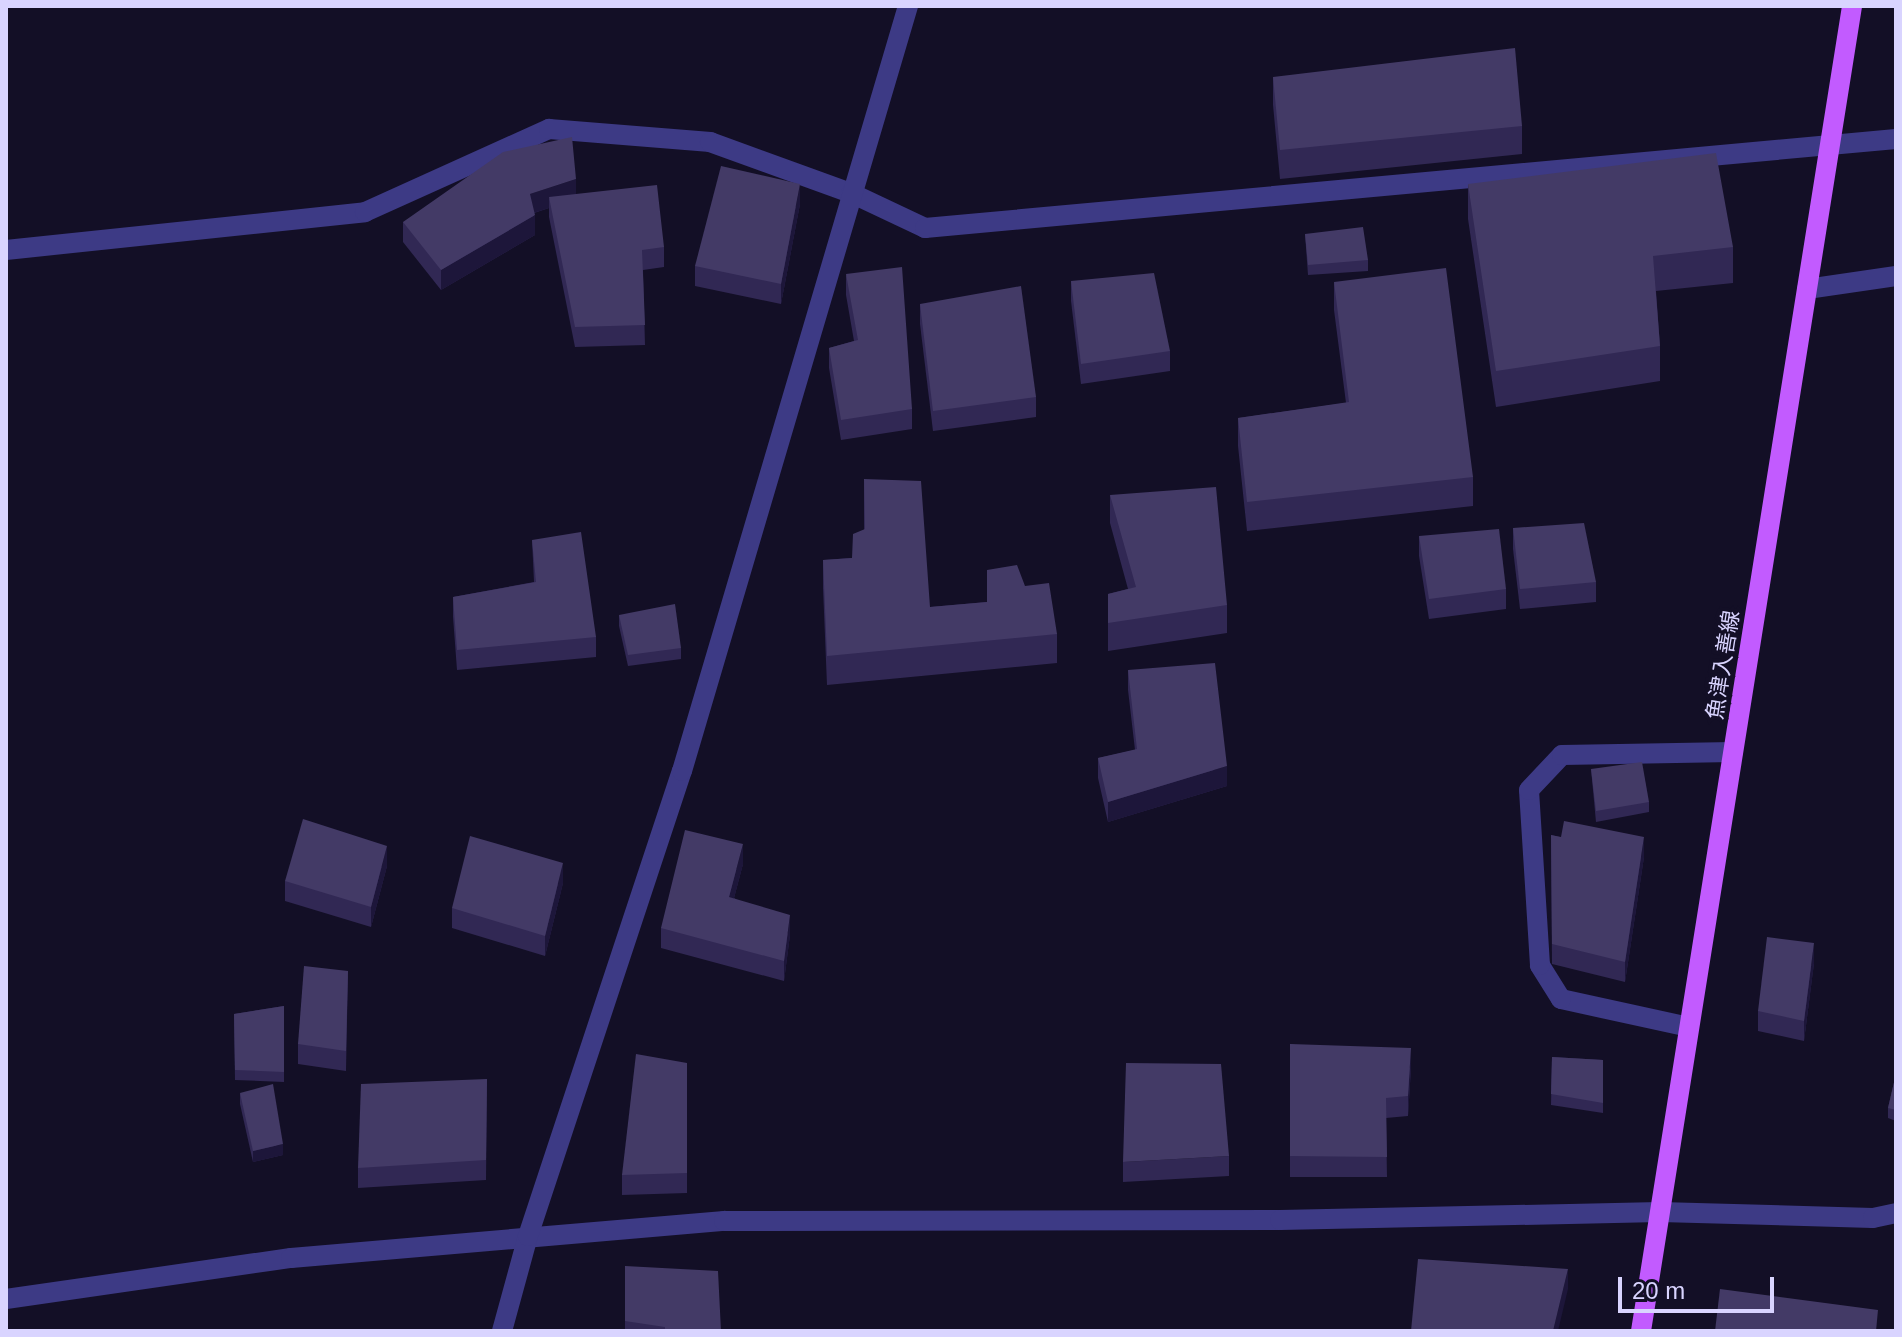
<!DOCTYPE html>
<meta charset="utf-8">
<style>
body{margin:0}
#map{position:relative;width:1902px;height:1337px;overflow:hidden;background:#130f26;font-family:Arial,"Noto Sans JP",sans-serif}
div>[style]{position:absolute}
.minor>*{height:20px;margin:-10px;padding:0 10px;transform-origin:10px;border-radius:10px;background:#3d3a85}
.major>*{height:20px;margin:-10px;padding:0 10px;transform-origin:10px;border-radius:10px;background:#c25bff}
.wall>*{inset:0;background:#312854}
.shaded-wall>*{inset:0;background:#1d163a}
.building>*{inset:0;background:#433a66}
span{translate:-50% -50%;white-space:nowrap;text-align:center;line-height:1.15;-webkit-text-stroke:8px #130f26;paint-order:stroke}
.street-label{font-size:22px;color:#d9d4ff}
.frame{position:absolute;inset:0;border:8px solid #d9d4ff;pointer-events:none}
.scale{position:absolute;left:1618px;top:1277px;width:156px;height:36px;box-sizing:border-box;border:4px solid #d9d4ff;border-top:0;padding-left:10px;font-size:24px;line-height:28px;white-space:nowrap;color:#d9d4ff;-webkit-text-stroke:6px #130f26;paint-order:stroke}
</style>
<div id="map">
<div class="minor">
<div style="left:6px;top:250px;width:361px;rotate:-6deg"></div>
<div style="left:365px;top:212px;width:202px;rotate:-24.3deg"></div>
<div style="left:549px;top:129px;width:162px;rotate:4.6deg"></div>
<div style="left:710px;top:142px;width:150px;rotate:19.9deg"></div>
<div style="left:851px;top:193px;width:82px;rotate:25.3deg"></div>
<div style="left:925px;top:228px;width:975px;rotate:-5.24deg"></div>
<div style="left:1807px;top:289px;width:90px;rotate:-8.3deg"></div>
<div style="left:1689px;top:1027px;width:131px;rotate:-167.7deg"></div>
<div style="left:1561px;top:999px;width:40px;rotate:-122deg"></div>
<div style="left:1540px;top:965px;width:175px;rotate:-93.6deg"></div>
<div style="left:1529px;top:790px;width:48px;rotate:-46.7deg"></div>
<div style="left:1562px;top:755px;width:171px;rotate:-1deg"></div>
<div style="left:6px;top:1299px;width:288px;rotate:-8.2deg"></div>
<div style="left:291px;top:1258px;width:435px;rotate:-4.9deg"></div>
<div style="left:724px;top:1221px;width:556px;rotate:-0.1deg"></div>
<div style="left:1280px;top:1220px;width:380px;rotate:-1.2deg"></div>
<div style="left:1660px;top:1212px;width:213px;rotate:1.6deg"></div>
<div style="left:1873px;top:1218px;width:24px;rotate:-12deg"></div>
<div style="left:502px;top:1331px;width:98px;rotate:-74.7deg"></div>
<div style="left:528px;top:1236px;width:490px;rotate:-71.7deg"></div>
<div style="left:682px;top:771px;width:798px;rotate:-73.54deg"></div>
</div>
<div class="major">
<div style="left:1641px;top:1331px;width:1342px;rotate:-80.95deg"></div>
</div>
<div class="wall">
<div style="clip-path:polygon(1273px 77px,1522px 126px,1522px 154px,1280px 179px,1273px 105px)"></div>
<div style="clip-path:polygon(1468px 184px,1733px 247px,1733px 283px,1656px 291px,1660px 346px,1660px 381px,1496px 407px,1468px 219px)"></div>
<div style="clip-path:polygon(576px 194px,664px 247px,664px 267px,643px 270px,645px 345px,575px 347px,549px 217px,549px 208px,534px 213px,535px 235px,441px 290px,403px 242px,403px 222px)"></div>
<div style="clip-path:polygon(800px 204px,781px 304px,695px 286px,695px 266px)"></div>
<div style="clip-path:polygon(1305px 234px,1368px 260px,1368px 271px,1308px 275px)"></div>
<div style="clip-path:polygon(846px 274px,912px 409px,912px 429px,841px 440px,829px 368px,829px 348px,854px 341px,846px 295px)"></div>
<div style="clip-path:polygon(1071px 281px,1170px 351px,1170px 371px,1081px 384px,1071px 301px)"></div>
<div style="clip-path:polygon(1334px 282px,1473px 477px,1473px 506px,1247px 531px,1238px 446px,1238px 418px,1346px 403px,1334px 310px)"></div>
<div style="clip-path:polygon(920px 304px,1036px 397px,1036px 417px,933px 431px,920px 324px)"></div>
<div style="clip-path:polygon(864px 479px,930px 607px,987px 602px,1025px 586px,1057px 634px,1057px 663px,827px 685px,823px 588px,823px 560px,852px 558px,864px 530px)"></div>
<div style="clip-path:polygon(1110px 495px,1227px 605px,1227px 633px,1108px 651px,1108px 594px,1128px 589px,1110px 523px)"></div>
<div style="clip-path:polygon(1513px 528px,1596px 582px,1596px 602px,1520px 609px,1513px 549px)"></div>
<div style="clip-path:polygon(1419px 536px,1506px 589px,1506px 609px,1429px 619px,1419px 556px)"></div>
<div style="clip-path:polygon(532px 540px,596px 637px,596px 657px,457px 670px,453px 617px,453px 597px,534px 582px)"></div>
<div style="clip-path:polygon(619px 615px,681px 648px,681px 659px,628px 666px,619px 626px)"></div>
<div style="clip-path:polygon(1128px 670px,1227px 786px,1108px 822px,1098px 778px,1098px 758px,1135px 750px,1128px 690px)"></div>
<div style="clip-path:polygon(1591px 769px,1649px 802px,1649px 812px,1596px 822px)"></div>
<div style="clip-path:polygon(1551px 835px,1644px 857px,1625px 982px,1552px 964px)"></div>
<div style="clip-path:polygon(743px 864px,734px 898px,790px 935px,784px 981px,661px 948px,661px 928px)"></div>
<div style="clip-path:polygon(387px 866px,371px 927px,285px 901px,285px 881px)"></div>
<div style="clip-path:polygon(563px 883px,545px 956px,452px 928px,452px 908px)"></div>
<div style="clip-path:polygon(1814px 963px,1804px 1041px,1758px 1031px,1758px 1011px)"></div>
<div style="clip-path:polygon(348px 971px,346px 1071px,298px 1064px,298px 1044px)"></div>
<div style="clip-path:polygon(284px 1006px,284px 1082px,235px 1080px,234px 1014px)"></div>
<div style="clip-path:polygon(1290px 1044px,1411px 1068px,1408px 1116px,1386px 1118px,1387px 1177px,1290px 1177px)"></div>
<div style="clip-path:polygon(1552px 1057px,1603px 1060px,1603px 1113px,1551px 1105px)"></div>
<div style="clip-path:polygon(687px 1063px,687px 1193px,622px 1195px,622px 1175px)"></div>
<div style="clip-path:polygon(1896px 1074px,1896px 1121px,1888px 1118px,1888px 1108px)"></div>
<div style="clip-path:polygon(487px 1079px,486px 1180px,358px 1188px,358px 1168px)"></div>
<div style="clip-path:polygon(240px 1093px,283px 1155px,253px 1162px,240px 1104px)"></div>
<div style="clip-path:polygon(1229px 1156px,1229px 1176px,1123px 1182px,1123px 1162px)"></div>
<div style="clip-path:polygon(625px 1266px,721px 1331px,625px 1331px)"></div>
</div>
<div class="shaded-wall">
<div style="clip-path:polygon(576px 179px,576px 199px,549px 197px,549px 208px,530px 214px,530px 194px)"></div>
<div style="clip-path:polygon(800px 184px,800px 204px,781px 304px,781px 284px)"></div>
<div style="clip-path:polygon(535px 215px,535px 235px,441px 290px,441px 270px)"></div>
<div style="clip-path:polygon(1227px 766px,1227px 786px,1108px 822px,1108px 802px)"></div>
<div style="clip-path:polygon(1644px 837px,1644px 857px,1625px 982px,1625px 962px)"></div>
<div style="clip-path:polygon(743px 844px,743px 864px,729px 917px,729px 897px)"></div>
<div style="clip-path:polygon(387px 846px,387px 866px,371px 927px,371px 907px)"></div>
<div style="clip-path:polygon(563px 863px,563px 883px,545px 956px,545px 936px)"></div>
<div style="clip-path:polygon(790px 915px,790px 935px,784px 981px,784px 961px)"></div>
<div style="clip-path:polygon(1814px 943px,1814px 963px,1804px 1041px,1804px 1021px)"></div>
<div style="clip-path:polygon(1411px 1048px,1411px 1068px,1408px 1116px,1408px 1096px)"></div>
<div style="clip-path:polygon(283px 1144px,283px 1155px,253px 1162px,253px 1151px)"></div>
<div style="clip-path:polygon(1568px 1269px,1568px 1289px,1558px 1331px,1553px 1331px)"></div>
</div>
<div class="building">
<div style="clip-path:polygon(1515px 48px,1522px 126px,1280px 150px,1273px 77px)"></div>
<div style="clip-path:polygon(572px 137px,576px 179px,530px 194px,535px 215px,441px 270px,403px 222px,503px 152px)"></div>
<div style="clip-path:polygon(1716px 153px,1733px 247px,1653px 256px,1660px 346px,1496px 371px,1468px 184px)"></div>
<div style="clip-path:polygon(721px 166px,800px 184px,781px 284px,695px 266px)"></div>
<div style="clip-path:polygon(657px 185px,664px 247px,642px 250px,645px 325px,575px 327px,549px 197px)"></div>
<div style="clip-path:polygon(1363px 227px,1368px 260px,1308px 265px,1305px 234px)"></div>
<div style="clip-path:polygon(902px 267px,912px 409px,841px 420px,829px 348px,858px 340px,846px 274px)"></div>
<div style="clip-path:polygon(1446px 268px,1473px 477px,1247px 502px,1238px 418px,1349px 402px,1334px 282px)"></div>
<div style="clip-path:polygon(1154px 273px,1170px 351px,1081px 364px,1071px 281px)"></div>
<div style="clip-path:polygon(1021px 286px,1036px 397px,933px 411px,920px 304px)"></div>
<div style="clip-path:polygon(864px 479px,921px 481px,930px 607px,987px 602px,987px 570px,1017px 565px,1025px 586px,1049px 583px,1057px 634px,827px 656px,823px 560px,852px 558px,853px 534px,865px 529px)"></div>
<div style="clip-path:polygon(1216px 487px,1227px 605px,1108px 623px,1108px 594px,1136px 587px,1110px 495px)"></div>
<div style="clip-path:polygon(1584px 523px,1596px 582px,1520px 589px,1513px 528px)"></div>
<div style="clip-path:polygon(1499px 529px,1506px 589px,1429px 599px,1419px 536px)"></div>
<div style="clip-path:polygon(581px 532px,596px 637px,457px 650px,453px 597px,536px 582px,532px 540px)"></div>
<div style="clip-path:polygon(675px 604px,681px 648px,628px 655px,619px 615px)"></div>
<div style="clip-path:polygon(1215px 663px,1227px 766px,1108px 802px,1098px 758px,1137px 749px,1128px 670px)"></div>
<div style="clip-path:polygon(1642px 762px,1649px 802px,1596px 811px,1591px 769px)"></div>
<div style="clip-path:polygon(303px 819px,387px 846px,371px 907px,285px 881px)"></div>
<div style="clip-path:polygon(1564px 821px,1644px 837px,1625px 962px,1552px 944px,1551px 835px,1561px 837px)"></div>
<div style="clip-path:polygon(685px 830px,743px 844px,729px 897px,790px 915px,784px 961px,661px 928px)"></div>
<div style="clip-path:polygon(470px 836px,563px 863px,545px 936px,452px 908px)"></div>
<div style="clip-path:polygon(1767px 937px,1814px 943px,1804px 1021px,1758px 1011px)"></div>
<div style="clip-path:polygon(304px 966px,348px 971px,346px 1051px,298px 1044px)"></div>
<div style="clip-path:polygon(284px 1006px,284px 1072px,235px 1070px,234px 1014px)"></div>
<div style="clip-path:polygon(1290px 1044px,1411px 1048px,1408px 1096px,1386px 1098px,1387px 1157px,1290px 1156px)"></div>
<div style="clip-path:polygon(636px 1054px,687px 1063px,687px 1173px,622px 1175px)"></div>
<div style="clip-path:polygon(1552px 1057px,1603px 1060px,1603px 1103px,1551px 1094px)"></div>
<div style="clip-path:polygon(1126px 1063px,1221px 1064px,1229px 1156px,1123px 1162px)"></div>
<div style="clip-path:polygon(1896px 1074px,1896px 1110px,1888px 1108px)"></div>
<div style="clip-path:polygon(487px 1079px,486px 1160px,358px 1168px,361px 1084px)"></div>
<div style="clip-path:polygon(273px 1084px,283px 1144px,253px 1151px,240px 1093px)"></div>
<div style="clip-path:polygon(1418px 1259px,1568px 1269px,1553px 1331px,1411px 1331px)"></div>
<div style="clip-path:polygon(625px 1266px,718px 1271px,721px 1331px,665px 1331px,665px 1327px,625px 1321px)"></div>
<div style="clip-path:polygon(1720px 1289px,1878px 1310px,1876px 1331px,1715px 1331px)"></div>
</div>
<div class="street-label">
<span style="left:1723px;top:665px;rotate:-81deg">魚津入善線</span>
</div>
<div class="frame"></div>
<div class="scale">20 m</div>
</div>
